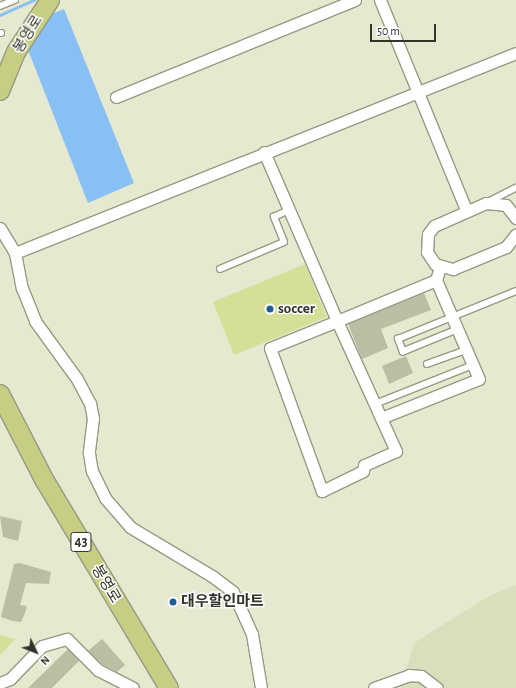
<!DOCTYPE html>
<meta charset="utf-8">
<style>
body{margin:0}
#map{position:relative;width:516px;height:688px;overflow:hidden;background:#e5e9cf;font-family:"Alegreya Sans","Noto Sans KR",sans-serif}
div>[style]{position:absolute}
.built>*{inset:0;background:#d9debd}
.green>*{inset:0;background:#d6df98}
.water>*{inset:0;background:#88c0f5}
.stream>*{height:2.5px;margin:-1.25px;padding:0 1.25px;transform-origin:1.25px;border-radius:1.25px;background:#88c0f5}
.building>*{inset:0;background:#babea4}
.roads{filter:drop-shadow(1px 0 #979a82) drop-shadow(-1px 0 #979a82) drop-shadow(0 1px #979a82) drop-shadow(0 -1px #979a82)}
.service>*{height:5.5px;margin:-2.75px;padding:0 2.75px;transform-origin:2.75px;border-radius:2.75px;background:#fff}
.minor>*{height:11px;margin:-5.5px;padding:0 5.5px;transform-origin:5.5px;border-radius:5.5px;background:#fff}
.trunk>*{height:18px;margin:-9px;padding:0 9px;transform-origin:9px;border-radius:9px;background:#c7ce83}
.dots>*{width:11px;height:11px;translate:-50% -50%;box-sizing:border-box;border:2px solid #fff;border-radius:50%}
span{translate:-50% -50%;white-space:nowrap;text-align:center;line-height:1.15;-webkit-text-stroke:3px #fff;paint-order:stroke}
.shield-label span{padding:1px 3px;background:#fff;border:1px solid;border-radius:3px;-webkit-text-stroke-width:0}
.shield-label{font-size:14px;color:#313228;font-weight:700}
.street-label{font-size:15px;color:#313228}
.poi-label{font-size:15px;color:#313228;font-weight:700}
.left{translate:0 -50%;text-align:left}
.north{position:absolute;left:16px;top:632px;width:40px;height:40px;-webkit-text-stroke:3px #fff;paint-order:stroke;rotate:133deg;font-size:11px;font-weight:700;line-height:16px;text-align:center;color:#313228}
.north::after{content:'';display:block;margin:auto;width:14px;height:18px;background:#313228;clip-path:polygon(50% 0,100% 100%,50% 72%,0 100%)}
.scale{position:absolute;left:370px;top:24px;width:66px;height:18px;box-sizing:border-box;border:2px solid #313228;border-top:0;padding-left:5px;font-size:12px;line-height:14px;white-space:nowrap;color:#313228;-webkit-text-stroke:3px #fff;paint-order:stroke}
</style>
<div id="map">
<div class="built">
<div style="clip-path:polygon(516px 585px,516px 688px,401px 688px,414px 643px,489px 596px)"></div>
</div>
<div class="green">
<div style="clip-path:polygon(305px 264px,327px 317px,234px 355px,213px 302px)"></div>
<div style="clip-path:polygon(0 635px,15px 639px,0 655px)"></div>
</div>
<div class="water">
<div style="clip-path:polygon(64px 9px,134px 183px,88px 203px,19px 27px)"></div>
</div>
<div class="stream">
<div style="left:0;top:15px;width:37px;rotate:-24deg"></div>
</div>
<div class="building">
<div style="clip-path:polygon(424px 293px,431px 310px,381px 329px,388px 348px,362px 359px,348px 324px)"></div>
<div style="clip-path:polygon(406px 356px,413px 373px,389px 384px,382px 366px)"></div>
<div style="clip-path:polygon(0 516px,22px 521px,18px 541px,3px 537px)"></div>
<div style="clip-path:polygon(20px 563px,51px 572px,49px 584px,26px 583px,20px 605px,27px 606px,25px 613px,21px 622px,13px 621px,1px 617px,14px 564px)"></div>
<div style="clip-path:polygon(102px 639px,125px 665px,117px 672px,102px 664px,88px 651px)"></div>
<div style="clip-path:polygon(68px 649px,79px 661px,52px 688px,28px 688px)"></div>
</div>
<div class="roads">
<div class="service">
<div style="left:0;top:6px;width:16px;rotate:-22deg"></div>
<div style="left:0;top:33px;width:1px"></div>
<div style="left:488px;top:202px;width:31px;rotate:-27deg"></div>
<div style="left:220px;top:269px;width:69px;rotate:-22.9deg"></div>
<div style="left:284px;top:242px;width:27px;rotate:-112deg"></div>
<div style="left:274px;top:217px;width:17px;rotate:-25deg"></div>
<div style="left:457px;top:330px;width:58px;rotate:157.8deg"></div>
<div style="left:403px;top:352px;width:14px;rotate:-111deg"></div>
<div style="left:398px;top:339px;width:127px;rotate:-22.1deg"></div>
<div style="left:427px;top:364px;width:41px;rotate:-19.7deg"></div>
<div style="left:375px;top:404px;width:105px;rotate:-21.7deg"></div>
</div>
<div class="minor">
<div style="left:380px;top:0;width:227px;rotate:67.7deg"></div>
<div style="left:116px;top:97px;width:258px;rotate:-22.1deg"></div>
<div style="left:264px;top:152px;width:184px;rotate:66.6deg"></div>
<div style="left:337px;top:321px;width:143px;rotate:65.6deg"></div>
<div style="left:396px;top:451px;width:35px;rotate:156deg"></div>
<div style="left:364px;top:465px;width:6px;rotate:99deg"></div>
<div style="left:363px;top:471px;width:46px;rotate:154deg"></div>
<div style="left:322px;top:491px;width:152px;rotate:-110deg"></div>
<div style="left:270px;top:348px;width:72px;rotate:-21.9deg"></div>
<div style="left:337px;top:321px;width:107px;rotate:-22.5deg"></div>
<div style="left:436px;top:280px;width:14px;rotate:-73deg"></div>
<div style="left:516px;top:218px;width:16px;rotate:-128deg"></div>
<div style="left:506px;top:205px;width:20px;rotate:-174deg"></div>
<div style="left:486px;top:203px;width:57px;rotate:156.1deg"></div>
<div style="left:434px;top:226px;width:10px;rotate:127deg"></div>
<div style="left:428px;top:234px;width:18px;rotate:93deg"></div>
<div style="left:427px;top:252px;width:14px;rotate:56deg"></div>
<div style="left:435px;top:264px;width:19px;rotate:16deg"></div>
<div style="left:453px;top:269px;width:57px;rotate:-22.5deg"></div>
<div style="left:506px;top:247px;width:16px;rotate:-52deg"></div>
<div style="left:0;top:228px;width:29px;rotate:59deg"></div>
<div style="left:15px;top:253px;width:36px;rotate:79deg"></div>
<div style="left:22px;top:288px;width:35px;rotate:68deg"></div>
<div style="left:35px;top:321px;width:72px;rotate:54.1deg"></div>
<div style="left:77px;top:379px;width:27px;rotate:62deg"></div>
<div style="left:90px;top:403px;width:15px;rotate:79deg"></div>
<div style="left:93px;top:418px;width:35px;rotate:97deg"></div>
<div style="left:89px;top:453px;width:18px;rotate:81deg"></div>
<div style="left:92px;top:471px;width:30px;rotate:64deg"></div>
<div style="left:105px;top:498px;width:38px;rotate:49deg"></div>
<div style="left:130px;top:527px;width:96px;rotate:30.9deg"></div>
<div style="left:212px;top:576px;width:26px;rotate:37deg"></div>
<div style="left:233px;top:592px;width:46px;rotate:65.7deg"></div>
<div style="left:252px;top:634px;width:55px;rotate:80.5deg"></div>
<div style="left:15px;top:253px;width:539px;rotate:-21.76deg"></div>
<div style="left:381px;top:418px;width:105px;rotate:-21.7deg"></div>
<div style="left:479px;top:379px;width:108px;rotate:-113.5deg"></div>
<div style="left:0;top:683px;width:11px;rotate:-22deg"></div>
<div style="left:10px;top:679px;width:46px;rotate:-45.9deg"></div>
<div style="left:42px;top:646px;width:26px;rotate:-16deg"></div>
<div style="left:67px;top:639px;width:44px;rotate:45deg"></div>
<div style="left:98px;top:670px;width:39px;rotate:27deg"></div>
<div style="left:374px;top:688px;width:37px;rotate:-20deg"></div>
<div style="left:409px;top:675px;width:12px;rotate:5deg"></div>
<div style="left:421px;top:676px;width:20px;rotate:37deg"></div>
</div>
<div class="trunk">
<div style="left:0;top:91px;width:42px;rotate:-67.7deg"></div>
<div style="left:16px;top:52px;width:62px;rotate:-56.8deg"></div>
<div style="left:0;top:394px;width:98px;rotate:62.7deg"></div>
<div style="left:45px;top:481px;width:241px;rotate:59.1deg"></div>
</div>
</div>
<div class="dots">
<div style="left:270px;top:309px;background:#1e5f95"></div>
<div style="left:173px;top:602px;background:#1e5f95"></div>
</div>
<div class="shield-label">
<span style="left:81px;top:542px">43</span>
</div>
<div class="street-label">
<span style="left:28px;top:34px;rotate:-58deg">봉영로</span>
<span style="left:106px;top:584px;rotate:59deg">봉영로</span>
</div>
<div class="poi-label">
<span class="left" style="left:278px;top:309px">soccer</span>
<span class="left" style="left:181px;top:602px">대우할인마트</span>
</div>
<div class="north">N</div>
<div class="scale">50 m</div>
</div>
